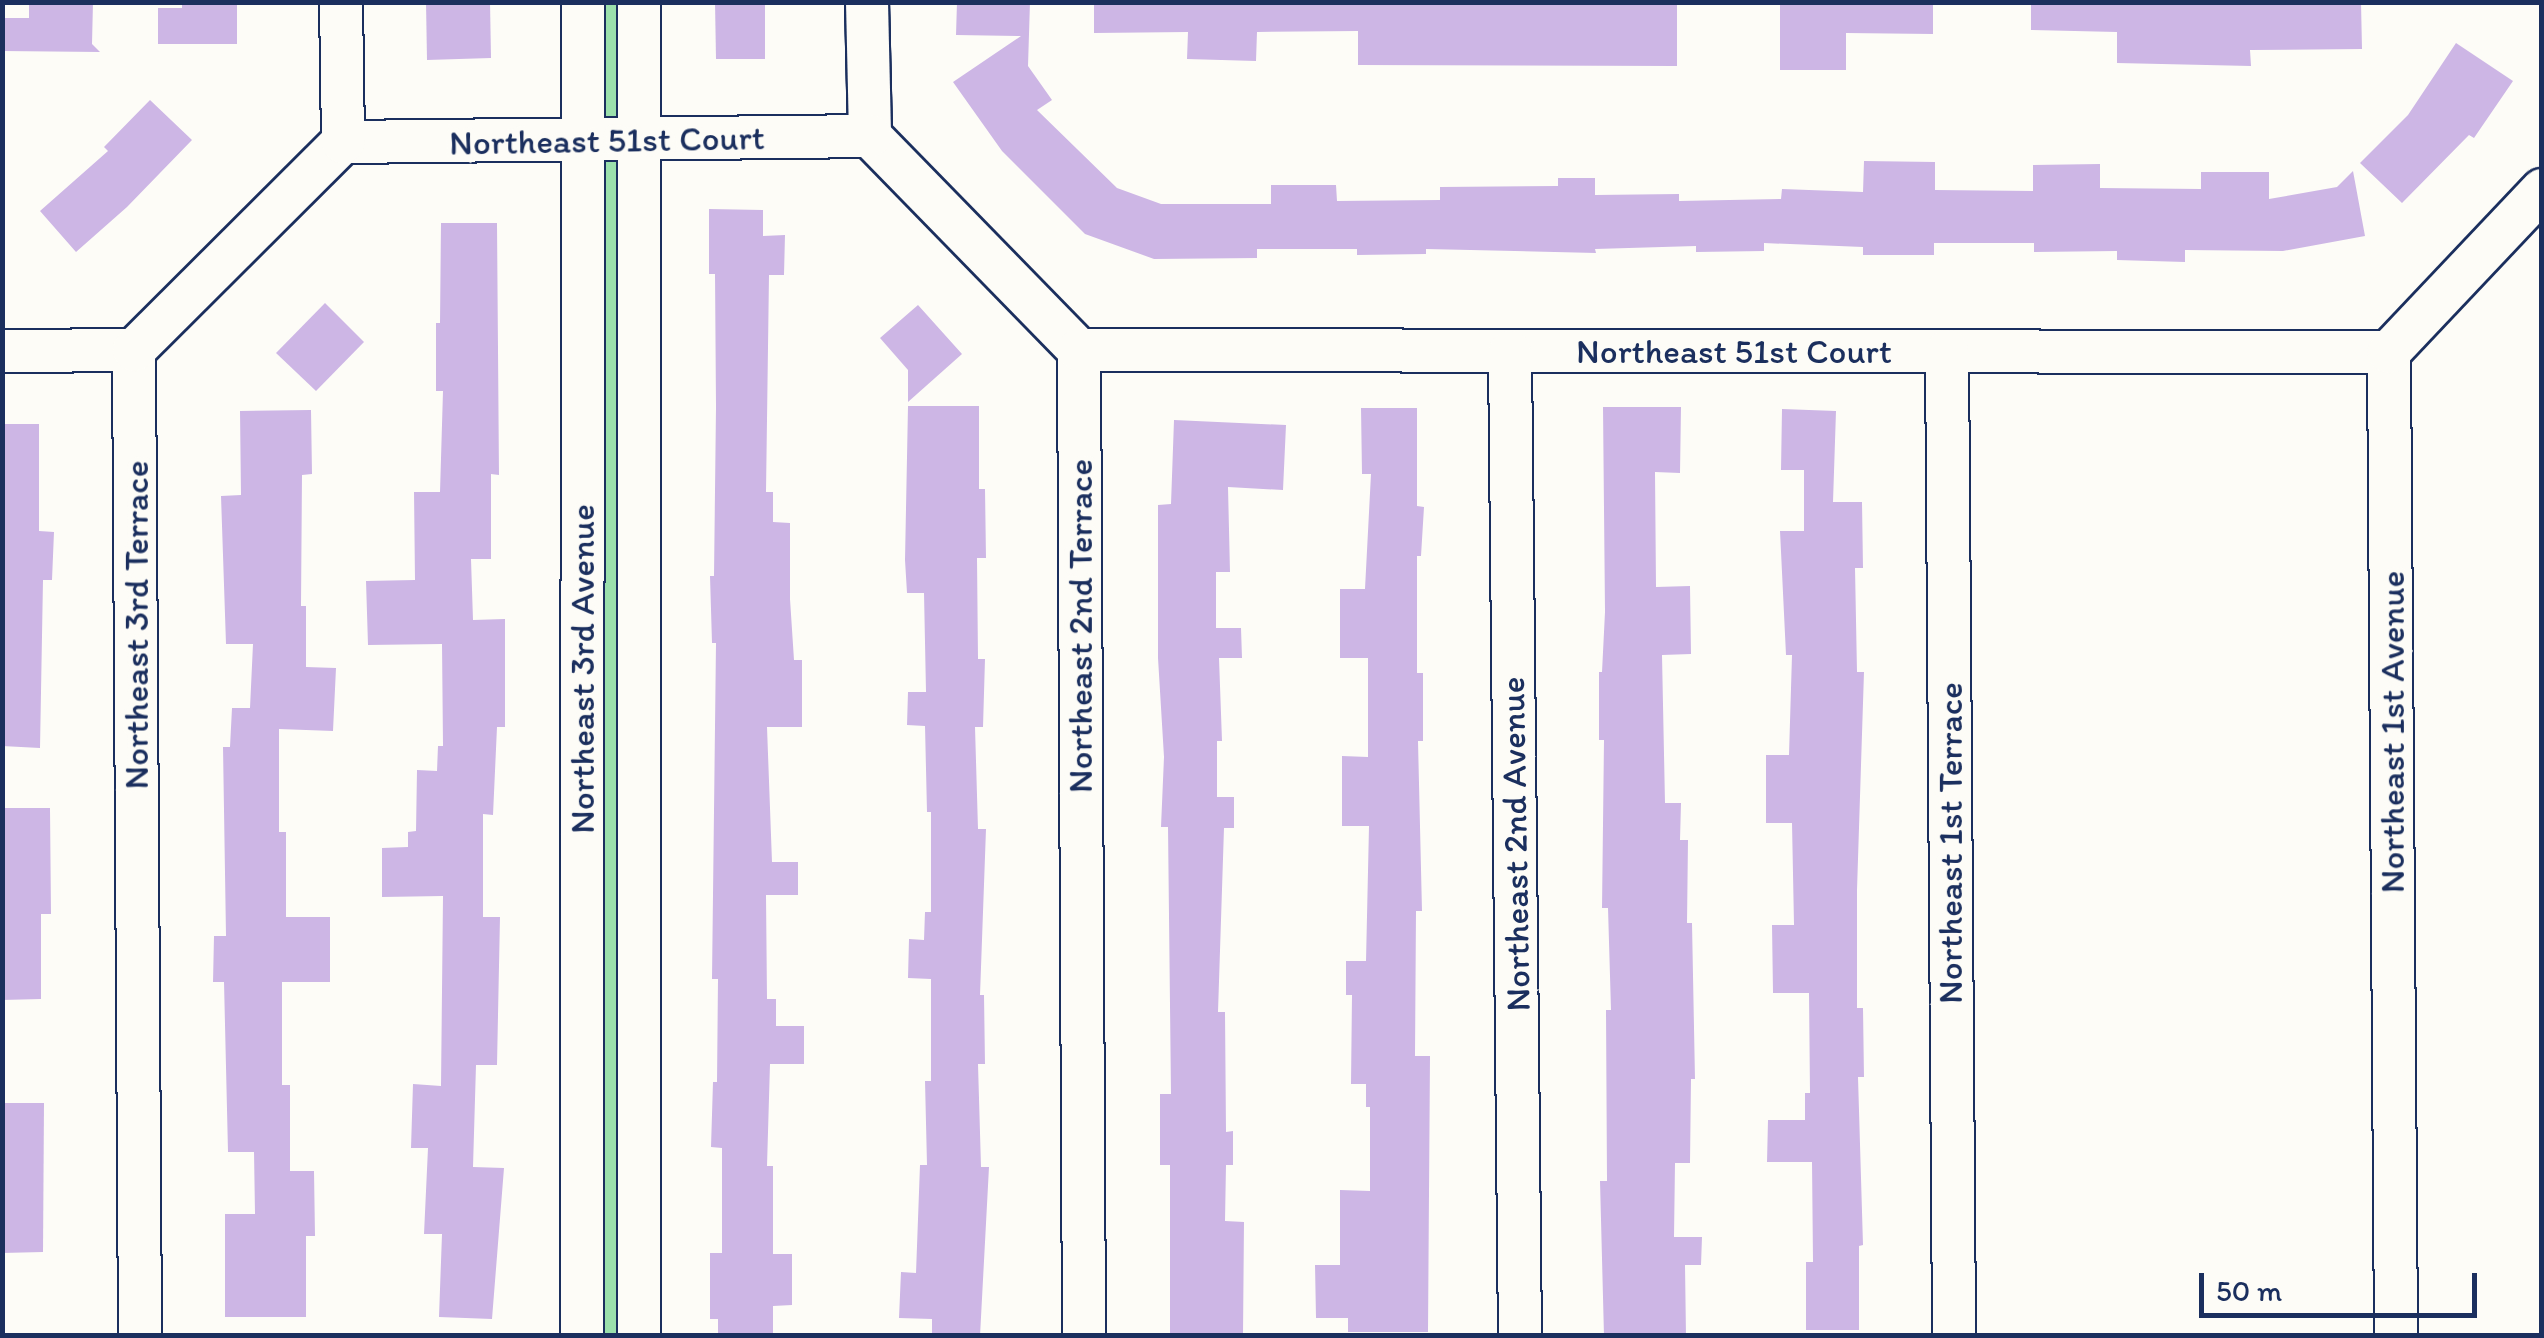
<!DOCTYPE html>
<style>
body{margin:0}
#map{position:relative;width:2544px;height:1338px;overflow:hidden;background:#fdfcf7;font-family:Itim,sans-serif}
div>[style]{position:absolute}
.green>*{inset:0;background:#9be0ac}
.building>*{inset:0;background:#cdb6e5}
.roads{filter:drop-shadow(2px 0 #1b2f5e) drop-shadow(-2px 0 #1b2f5e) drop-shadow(0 2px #1b2f5e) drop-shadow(0 -2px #1b2f5e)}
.street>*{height:42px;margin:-21px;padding:0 21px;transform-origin:21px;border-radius:21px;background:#fdfcf7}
span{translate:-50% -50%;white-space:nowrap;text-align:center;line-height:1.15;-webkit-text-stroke:10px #fdfcf7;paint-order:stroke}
.street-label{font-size:35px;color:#1b2f5e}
.frame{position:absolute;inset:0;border:5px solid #1b2f5e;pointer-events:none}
.scale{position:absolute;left:2199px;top:1273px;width:278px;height:45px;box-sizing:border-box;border:5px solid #1b2f5e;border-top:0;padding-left:12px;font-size:30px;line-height:35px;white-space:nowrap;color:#1b2f5e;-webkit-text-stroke:8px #fdfcf7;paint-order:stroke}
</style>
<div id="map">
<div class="green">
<div style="clip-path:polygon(591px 3px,625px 3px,626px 1336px,594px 1335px)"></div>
</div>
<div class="building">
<div style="clip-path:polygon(29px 2px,93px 2px,92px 44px,100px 52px,2px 51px,2px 18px,29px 18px)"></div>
<div style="clip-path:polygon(182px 2px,237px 2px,237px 44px,158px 44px,158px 8px,182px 8px)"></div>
<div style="clip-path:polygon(426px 2px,490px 2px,491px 58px,427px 60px)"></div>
<div style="clip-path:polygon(715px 2px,765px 2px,765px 59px,716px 59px)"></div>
<div style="clip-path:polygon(957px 2px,1030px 2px,1028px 66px,1052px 100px,1037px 110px,1117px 188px,1161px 204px,1271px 204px,1271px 185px,1336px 185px,1337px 201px,1440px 200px,1440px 187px,1558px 186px,1558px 178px,1595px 178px,1595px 195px,1679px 194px,1679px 201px,1781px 199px,1782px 189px,1863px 192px,1864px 161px,1935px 162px,1935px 190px,2033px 191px,2033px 165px,2100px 164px,2100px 188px,2201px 189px,2201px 172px,2269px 172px,2269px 199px,2337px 187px,2353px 171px,2365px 236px,2283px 251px,2185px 250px,2185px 262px,2117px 260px,2117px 251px,2034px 252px,2034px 243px,1934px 243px,1934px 255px,1863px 255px,1863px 247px,1764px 243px,1764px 251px,1696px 252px,1696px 246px,1595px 249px,1596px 253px,1426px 249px,1426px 254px,1357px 255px,1357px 249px,1257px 249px,1257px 258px,1154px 259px,1085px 234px,1002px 151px,953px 82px,1021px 36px,956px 35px)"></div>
<div style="clip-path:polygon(1094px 2px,1677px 2px,1677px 66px,1358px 65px,1358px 31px,1257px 32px,1256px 61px,1187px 59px,1188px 32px,1094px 33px)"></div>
<div style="clip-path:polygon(1780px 2px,1933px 2px,1933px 34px,1846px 33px,1846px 70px,1780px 70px)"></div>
<div style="clip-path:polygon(2031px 2px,2361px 2px,2362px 49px,2250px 50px,2251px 66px,2117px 63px,2117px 32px,2031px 30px)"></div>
<div style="clip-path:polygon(2456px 43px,2513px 81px,2474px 138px,2469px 135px,2402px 203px,2360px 163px,2408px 115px)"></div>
<div style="clip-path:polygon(150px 100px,192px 140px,127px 207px,76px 252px,40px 211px,108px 151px,104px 147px)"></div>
<div style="clip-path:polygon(709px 209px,763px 210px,763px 236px,785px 235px,784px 275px,769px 275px,766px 492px,773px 492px,773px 522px,790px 523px,790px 599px,794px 660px,802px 660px,802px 727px,767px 727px,772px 862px,798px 862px,798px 895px,766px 895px,767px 999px,776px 999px,776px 1026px,804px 1026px,804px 1064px,770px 1064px,767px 1166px,773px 1166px,773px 1254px,792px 1254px,792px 1305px,773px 1306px,773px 1336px,718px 1336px,718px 1319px,710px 1319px,710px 1253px,722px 1253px,722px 1148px,711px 1147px,713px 1082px,717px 1082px,718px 979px,712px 979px,716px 643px,712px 643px,710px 576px,714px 576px,716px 407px,715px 274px,709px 274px)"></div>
<div style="clip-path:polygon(441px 223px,497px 223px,499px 475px,491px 474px,491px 559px,471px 559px,473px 620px,505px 619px,505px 727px,497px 727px,493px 815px,483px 814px,483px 917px,500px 917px,497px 1065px,476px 1065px,473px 1167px,504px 1168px,492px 1319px,439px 1317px,442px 1234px,424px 1234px,428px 1148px,411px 1148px,413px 1084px,441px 1086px,443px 896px,382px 897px,382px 848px,408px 847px,408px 832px,416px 831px,417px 770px,437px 771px,438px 746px,443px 746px,442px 644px,368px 645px,366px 581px,415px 580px,414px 492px,440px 492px,443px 391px,436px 391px,436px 323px,440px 323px)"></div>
<div style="clip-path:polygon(325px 303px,364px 342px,316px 391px,276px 353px)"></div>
<div style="clip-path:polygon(918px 305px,962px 354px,908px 402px,908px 370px,880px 338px)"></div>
<div style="clip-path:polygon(908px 406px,979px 406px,979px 489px,985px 489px,986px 558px,977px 558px,978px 659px,985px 659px,983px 727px,975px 727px,978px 829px,986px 829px,980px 995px,984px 995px,985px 1064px,978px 1064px,981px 1167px,989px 1167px,980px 1336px,932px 1336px,932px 1319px,899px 1318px,901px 1272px,916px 1273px,920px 1165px,927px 1165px,925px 1081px,931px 1081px,931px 979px,908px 978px,909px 939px,924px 940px,925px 912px,931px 912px,931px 812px,927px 812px,925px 726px,907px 725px,908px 692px,926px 692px,924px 593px,907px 593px,905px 560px)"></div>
<div style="clip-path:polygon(1603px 407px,1681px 407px,1680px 473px,1655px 472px,1656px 587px,1690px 586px,1691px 654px,1662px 655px,1665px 803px,1681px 803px,1680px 840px,1688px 840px,1687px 923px,1692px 923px,1695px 1079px,1691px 1079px,1690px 1163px,1675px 1163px,1674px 1237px,1702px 1237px,1701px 1265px,1685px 1265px,1686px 1336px,1604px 1336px,1600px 1181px,1607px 1181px,1606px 1010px,1611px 1010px,1608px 908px,1602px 908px,1604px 740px,1599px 740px,1599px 672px,1602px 672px,1605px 612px)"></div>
<div style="clip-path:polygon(1361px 408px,1417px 408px,1417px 506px,1424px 507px,1421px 556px,1417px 556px,1417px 673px,1423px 673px,1423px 741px,1418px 741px,1422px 911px,1416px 911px,1415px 1056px,1430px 1056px,1428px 1332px,1348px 1332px,1348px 1318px,1316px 1318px,1315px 1265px,1340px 1265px,1340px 1190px,1370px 1191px,1370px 1107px,1366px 1107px,1366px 1084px,1351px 1084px,1352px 995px,1346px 995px,1346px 961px,1366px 961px,1369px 826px,1342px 826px,1342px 756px,1368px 757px,1368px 658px,1340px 658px,1340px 589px,1365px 589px,1371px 474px,1362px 474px)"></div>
<div style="clip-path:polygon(1782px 409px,1836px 411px,1833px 502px,1862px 502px,1863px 568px,1855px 568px,1857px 672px,1864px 672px,1857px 890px,1857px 1008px,1863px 1008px,1864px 1077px,1858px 1077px,1863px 1245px,1859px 1246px,1859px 1330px,1806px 1330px,1806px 1262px,1813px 1262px,1812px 1162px,1767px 1162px,1768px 1120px,1805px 1120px,1805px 1093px,1810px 1093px,1809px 993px,1773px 993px,1772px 925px,1794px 925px,1792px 823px,1766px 823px,1766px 755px,1789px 755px,1792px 655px,1786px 655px,1780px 531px,1804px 531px,1804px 470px,1781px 470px)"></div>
<div style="clip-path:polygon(311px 410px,312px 474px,302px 475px,301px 606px,306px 606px,306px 667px,336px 668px,333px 731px,279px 729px,279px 832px,286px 832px,286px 917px,330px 917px,330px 982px,282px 982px,282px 1085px,290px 1085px,290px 1171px,314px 1171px,315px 1236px,306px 1236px,306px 1317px,225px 1317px,225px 1214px,255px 1214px,254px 1152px,228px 1152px,224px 982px,213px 982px,214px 936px,226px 936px,223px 747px,230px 747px,232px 708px,250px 708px,253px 644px,226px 644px,221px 496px,241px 495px,240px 411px)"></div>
<div style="clip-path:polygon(1174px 420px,1286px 425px,1283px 490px,1228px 487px,1230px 572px,1216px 572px,1216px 628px,1241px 628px,1242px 658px,1219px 658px,1222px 741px,1217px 741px,1217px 797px,1234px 797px,1234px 828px,1224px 828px,1218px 1012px,1225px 1012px,1226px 1132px,1233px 1131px,1233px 1165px,1226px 1165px,1225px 1221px,1244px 1222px,1243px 1335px,1170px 1335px,1170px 1165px,1160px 1165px,1160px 1094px,1171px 1094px,1168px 827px,1161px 827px,1164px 757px,1158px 658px,1158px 505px,1171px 504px)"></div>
<div style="clip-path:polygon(2px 424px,39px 424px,39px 531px,54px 532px,52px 580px,43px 580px,40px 748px,2px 746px)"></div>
<div style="clip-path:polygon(2px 808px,50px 808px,51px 914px,41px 914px,41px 999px,2px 1000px)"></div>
<div style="clip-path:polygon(2px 1103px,44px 1103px,43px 1252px,2px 1253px)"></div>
</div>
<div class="roads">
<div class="street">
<div style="left:639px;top:2px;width:1334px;rotate:90deg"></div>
<div style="left:867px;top:2px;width:134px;rotate:88.7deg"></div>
<div style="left:870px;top:136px;width:299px;rotate:45.7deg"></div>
<div style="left:1079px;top:350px;width:986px;rotate:89.71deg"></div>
<div style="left:343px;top:142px;width:527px;rotate:-0.65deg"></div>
<div style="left:1079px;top:350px;width:1310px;rotate:0.09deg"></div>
<div style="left:2px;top:351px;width:132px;rotate:-0.4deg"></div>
<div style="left:1947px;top:351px;width:985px;rotate:89.59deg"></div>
<div style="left:1510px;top:352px;width:984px;rotate:89.42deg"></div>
<div style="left:140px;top:1336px;width:986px;rotate:-90.35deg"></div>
<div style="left:134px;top:350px;width:295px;rotate:-44.9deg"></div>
<div style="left:343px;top:142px;width:140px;rotate:-90.8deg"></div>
<div style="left:582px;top:1336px;width:1334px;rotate:-89.96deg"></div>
<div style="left:2396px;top:1336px;width:984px;rotate:-90.41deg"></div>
<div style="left:2389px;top:352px;width:223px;rotate:-46.6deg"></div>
</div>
</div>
<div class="street-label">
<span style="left:607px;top:140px;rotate:-1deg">Northeast 51st Court</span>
<span style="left:1734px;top:351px">Northeast 51st Court</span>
<span style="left:136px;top:625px;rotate:-90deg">Northeast 3rd Terrace</span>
<span style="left:1080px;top:626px;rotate:-90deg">Northeast 2nd Terrace</span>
<span style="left:582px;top:669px;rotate:-90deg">Northeast 3rd Avenue</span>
<span style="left:2392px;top:732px;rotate:-90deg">Northeast 1st Avenue</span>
<span style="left:1950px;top:843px;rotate:-90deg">Northeast 1st Terrace</span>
<span style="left:1515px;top:844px;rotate:-91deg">Northeast 2nd Avenue</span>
</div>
<div class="frame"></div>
<div class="scale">50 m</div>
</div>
